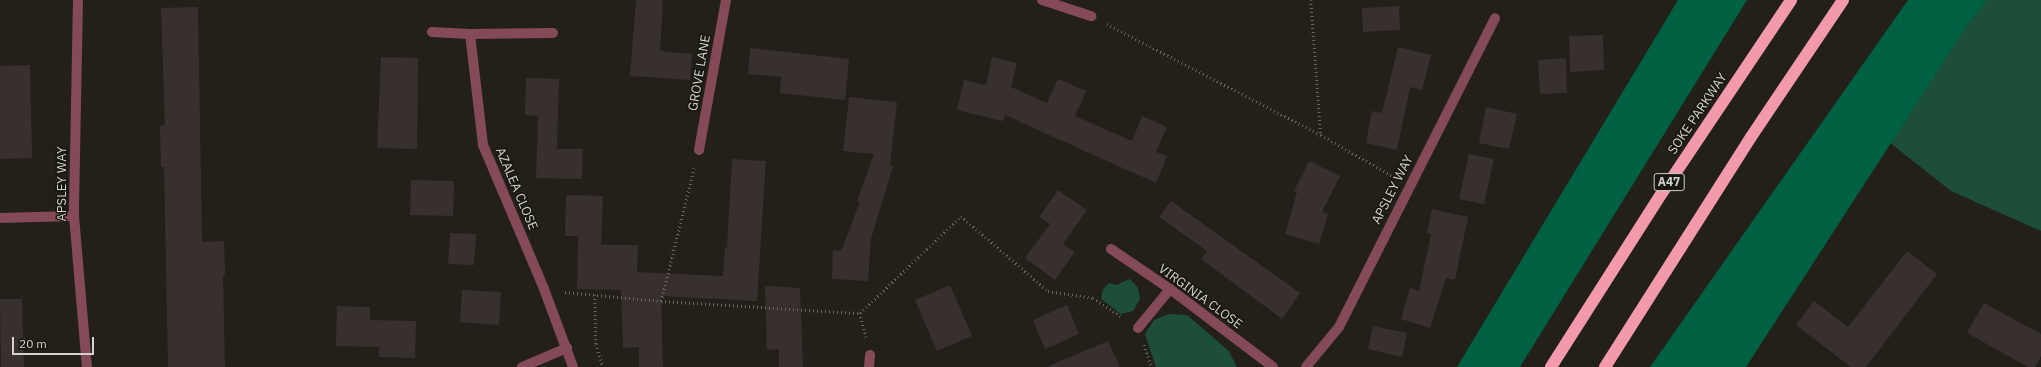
<!DOCTYPE html>
<style>
body{margin:0}
#map{position:relative;width:2041px;height:367px;overflow:hidden;background:#222019;font-family:"IBM Plex Sans",sans-serif}
div>[style]{position:absolute}
.green>*{inset:0;background:#1c4e39}
.forest>*{inset:0;background:#006142}
.building>*{inset:0;background:#38302e}
.path>*{height:2.5px;margin-top:-1.25px;transform-origin:0;background:repeating-linear-gradient(90deg,#676660 0 1px,transparent 0 4px)}
.street>*{height:10px;margin:-5px;padding:0 5px;transform-origin:5px;border-radius:5px;background:#854a57}
.highway>*{height:12px;margin:-6px;padding:0 6px;transform-origin:6px;border-radius:6px;background:#f29aac}
span{translate:-50% -50%;white-space:nowrap;text-align:center;line-height:1.15;-webkit-text-stroke:3px #181710;paint-order:stroke}
.shield-label span{padding:1px 3px;background:#181710;border:1px solid;border-radius:3px;-webkit-text-stroke-width:0}
.shield-label{font-size:12px;color:#d3d2ce;font-weight:700}
.street-label{font-size:13px;color:#d3d2ce}
.scale{position:absolute;left:12px;top:337px;width:82px;height:18px;box-sizing:border-box;border:2px solid #d3d2ce;border-top:0;padding-left:5px;font-size:12px;line-height:14px;white-space:nowrap;color:#d3d2ce;-webkit-text-stroke:3px #181710;paint-order:stroke}
</style>
<div id="map">
<div class="green">
<div style="clip-path:polygon(1977px 0,2041px 0,2041px 231px,1951px 191px,1875px 131px)"></div>
<div style="clip-path:polygon(1130px 279px,1138px 288px,1140px 299px,1133px 311px,1121px 314px,1101px 299px,1103px 289px,1109px 283px,1116px 285px)"></div>
<div style="clip-path:polygon(1168px 314px,1187px 315px,1229px 351px,1237px 367px,1156px 367px,1145px 334px,1154px 320px)"></div>
</div>
<div class="forest">
<div style="clip-path:polygon(1678px 0,1747px 0,1520px 367px,1457px 367px)"></div>
<div style="clip-path:polygon(1908px 0,1987px 0,1968px 24px,1746px 367px,1650px 367px)"></div>
</div>
<div class="building">
<div style="clip-path:polygon(636px 0,663px 0,660px 51px,692px 54px,690px 80px,630px 76px)"></div>
<div style="clip-path:polygon(1399px 6px,1400px 30px,1363px 32px,1362px 8px)"></div>
<div style="clip-path:polygon(198px 7px,202px 242px,224px 241px,225px 274px,223px 275px,225px 367px,168px 367px,164px 167px,161px 167px,160px 126px,165px 125px,161px 8px)"></div>
<div style="clip-path:polygon(1603px 35px,1604px 70px,1570px 72px,1569px 36px)"></div>
<div style="clip-path:polygon(1398px 47px,1431px 55px,1422px 90px,1410px 87px,1397px 150px,1366px 143px,1372px 111px,1382px 113px)"></div>
<div style="clip-path:polygon(750px 48px,849px 59px,845px 100px,780px 93px,781px 77px,748px 74px)"></div>
<div style="clip-path:polygon(381px 57px,418px 58px,417px 149px,377px 148px)"></div>
<div style="clip-path:polygon(992px 57px,1017px 63px,1011px 87px,1047px 103px,1058px 79px,1086px 91px,1075px 116px,1132px 141px,1142px 116px,1167px 127px,1156px 152px,1167px 156px,1156px 183px,1005px 115px,1003px 121px,957px 110px,964px 80px,986px 85px)"></div>
<div style="clip-path:polygon(1566px 58px,1567px 93px,1540px 94px,1538px 60px)"></div>
<div style="clip-path:polygon(30px 65px,32px 158px,0 159px,0 66px)"></div>
<div style="clip-path:polygon(526px 78px,559px 79px,557px 149px,583px 149px,582px 179px,536px 178px,538px 116px,525px 115px)"></div>
<div style="clip-path:polygon(849px 97px,897px 102px,890px 165px,893px 166px,871px 239px,868px 281px,832px 279px,833px 250px,841px 251px,860px 202px,857px 201px,874px 154px,843px 151px)"></div>
<div style="clip-path:polygon(1486px 107px,1517px 114px,1509px 149px,1479px 143px)"></div>
<div style="clip-path:polygon(1469px 154px,1494px 159px,1484px 204px,1459px 199px)"></div>
<div style="clip-path:polygon(732px 159px,766px 161px,757px 301px,661px 296px,663px 367px,639px 367px,639px 347px,623px 348px,621px 290px,577px 289px,578px 236px,565px 236px,566px 195px,603px 196px,601px 245px,638px 245px,637px 272px,723px 276px,725px 248px,727px 248px)"></div>
<div style="clip-path:polygon(1309px 161px,1340px 176px,1322px 212px,1328px 214px,1319px 244px,1285px 234px,1297px 192px,1294px 191px)"></div>
<div style="clip-path:polygon(411px 180px,454px 181px,453px 216px,410px 215px)"></div>
<div style="clip-path:polygon(1058px 190px,1087px 210px,1063px 244px,1075px 252px,1055px 280px,1025px 258px,1050px 224px,1039px 217px)"></div>
<div style="clip-path:polygon(1171px 201px,1300px 293px,1282px 319px,1201px 259px,1207px 251px,1159px 217px)"></div>
<div style="clip-path:polygon(1432px 209px,1468px 217px,1455px 280px,1446px 278px,1430px 328px,1401px 319px,1410px 288px,1419px 291px,1431px 234px,1427px 233px)"></div>
<div style="clip-path:polygon(450px 233px,476px 234px,474px 265px,448px 264px)"></div>
<div style="clip-path:polygon(1907px 251px,1937px 274px,1866px 367px,1851px 367px,1796px 325px,1814px 301px,1848px 327px)"></div>
<div style="clip-path:polygon(950px 285px,972px 336px,937px 351px,915px 300px)"></div>
<div style="clip-path:polygon(765px 286px,800px 288px,803px 367px,779px 367px,779px 349px,767px 350px)"></div>
<div style="clip-path:polygon(462px 290px,501px 292px,499px 325px,460px 322px)"></div>
<div style="clip-path:polygon(0 299px,22px 299px,24px 367px,1px 367px)"></div>
<div style="clip-path:polygon(1984px 303px,2041px 334px,2041px 356px,2035px 367px,2028px 367px,1967px 333px)"></div>
<div style="clip-path:polygon(1067px 305px,1079px 334px,1045px 349px,1033px 320px)"></div>
<div style="clip-path:polygon(337px 306px,370px 307px,370px 320px,416px 321px,415px 358px,379px 357px,379px 347px,336px 346px)"></div>
<div style="clip-path:polygon(1373px 326px,1407px 333px,1402px 357px,1368px 349px)"></div>
<div style="clip-path:polygon(1108px 341px,1120px 367px,1046px 367px)"></div>
</div>
<div class="path">
<div style="left:1311px;top:0;width:135px;rotate:85.8deg"></div>
<div style="left:1107px;top:24px;width:241px;rotate:27.4deg"></div>
<div style="left:1321px;top:135px;width:84px;rotate:29.9deg"></div>
<div style="left:565px;top:292px;width:96px;rotate:5.4deg"></div>
<div style="left:661px;top:301px;width:137px;rotate:-76.1deg"></div>
<div style="left:595px;top:295px;width:49px;rotate:88.8deg"></div>
<div style="left:596px;top:344px;width:24px;rotate:73deg"></div>
<div style="left:661px;top:301px;width:199px;rotate:3.5deg"></div>
<div style="left:860px;top:313px;width:140px;rotate:-43.8deg"></div>
<div style="left:961px;top:216px;width:115px;rotate:40.8deg"></div>
<div style="left:1048px;top:291px;width:46px;rotate:8.8deg"></div>
<div style="left:1093px;top:298px;width:35px;rotate:33deg"></div>
<div style="left:860px;top:313px;width:25px;rotate:76deg"></div>
<div style="left:1144px;top:345px;width:23px;rotate:70deg"></div>
</div>
<div class="street">
<div style="left:78px;top:0;width:216px;rotate:91.1deg"></div>
<div style="left:74px;top:216px;width:152px;rotate:85.1deg"></div>
<div style="left:1042px;top:0;width:52px;rotate:18.1deg"></div>
<div style="left:432px;top:32px;width:38px;rotate:3deg"></div>
<div style="left:470px;top:34px;width:83px;rotate:-0.7deg"></div>
<div style="left:470px;top:34px;width:112px;rotate:83.3deg"></div>
<div style="left:483px;top:145px;width:156px;rotate:67deg"></div>
<div style="left:544px;top:289px;width:83px;rotate:69.6deg"></div>
<div style="left:699px;top:150px;width:152px;rotate:-79.8deg"></div>
<div style="left:0;top:218px;width:74px;rotate:-1.5deg"></div>
<div style="left:1111px;top:249px;width:71px;rotate:34.1deg"></div>
<div style="left:1170px;top:289px;width:129px;rotate:37.1deg"></div>
<div style="left:1138px;top:328px;width:50px;rotate:-50.6deg"></div>
<div style="left:522px;top:367px;width:49px;rotate:-22.9deg"></div>
<div style="left:869px;top:367px;width:12px;rotate:-85deg"></div>
<div style="left:1306px;top:367px;width:52px;rotate:-50.5deg"></div>
<div style="left:1339px;top:327px;width:346px;rotate:-63.2deg"></div>
</div>
<div class="highway">
<div style="left:1551px;top:367px;width:206px;rotate:-57.5deg"></div>
<div style="left:1662px;top:193px;width:232px;rotate:-56.2deg"></div>
<div style="left:1605px;top:367px;width:272px;rotate:-57.6deg"></div>
<div style="left:1751px;top:137px;width:165px;rotate:-56.1deg"></div>
</div>
<div class="shield-label">
<span style="left:1669px;top:182px">A47</span>
</div>
<div class="street-label">
<span style="left:700px;top:73px;rotate:-80deg">GROVE LANE</span>
<span style="left:1698px;top:114px;rotate:-56deg">SOKE PARKWAY</span>
<span style="left:62px;top:184px;rotate:-90deg">APSLEY WAY</span>
<span style="left:516px;top:189px;rotate:67deg">AZALEA CLOSE</span>
<span style="left:1393px;top:190px;rotate:-63deg">APSLEY WAY</span>
<span style="left:1200px;top:297px;rotate:36deg">VIRGINIA CLOSE</span>
</div>
<div class="scale">20 m</div>
</div>
